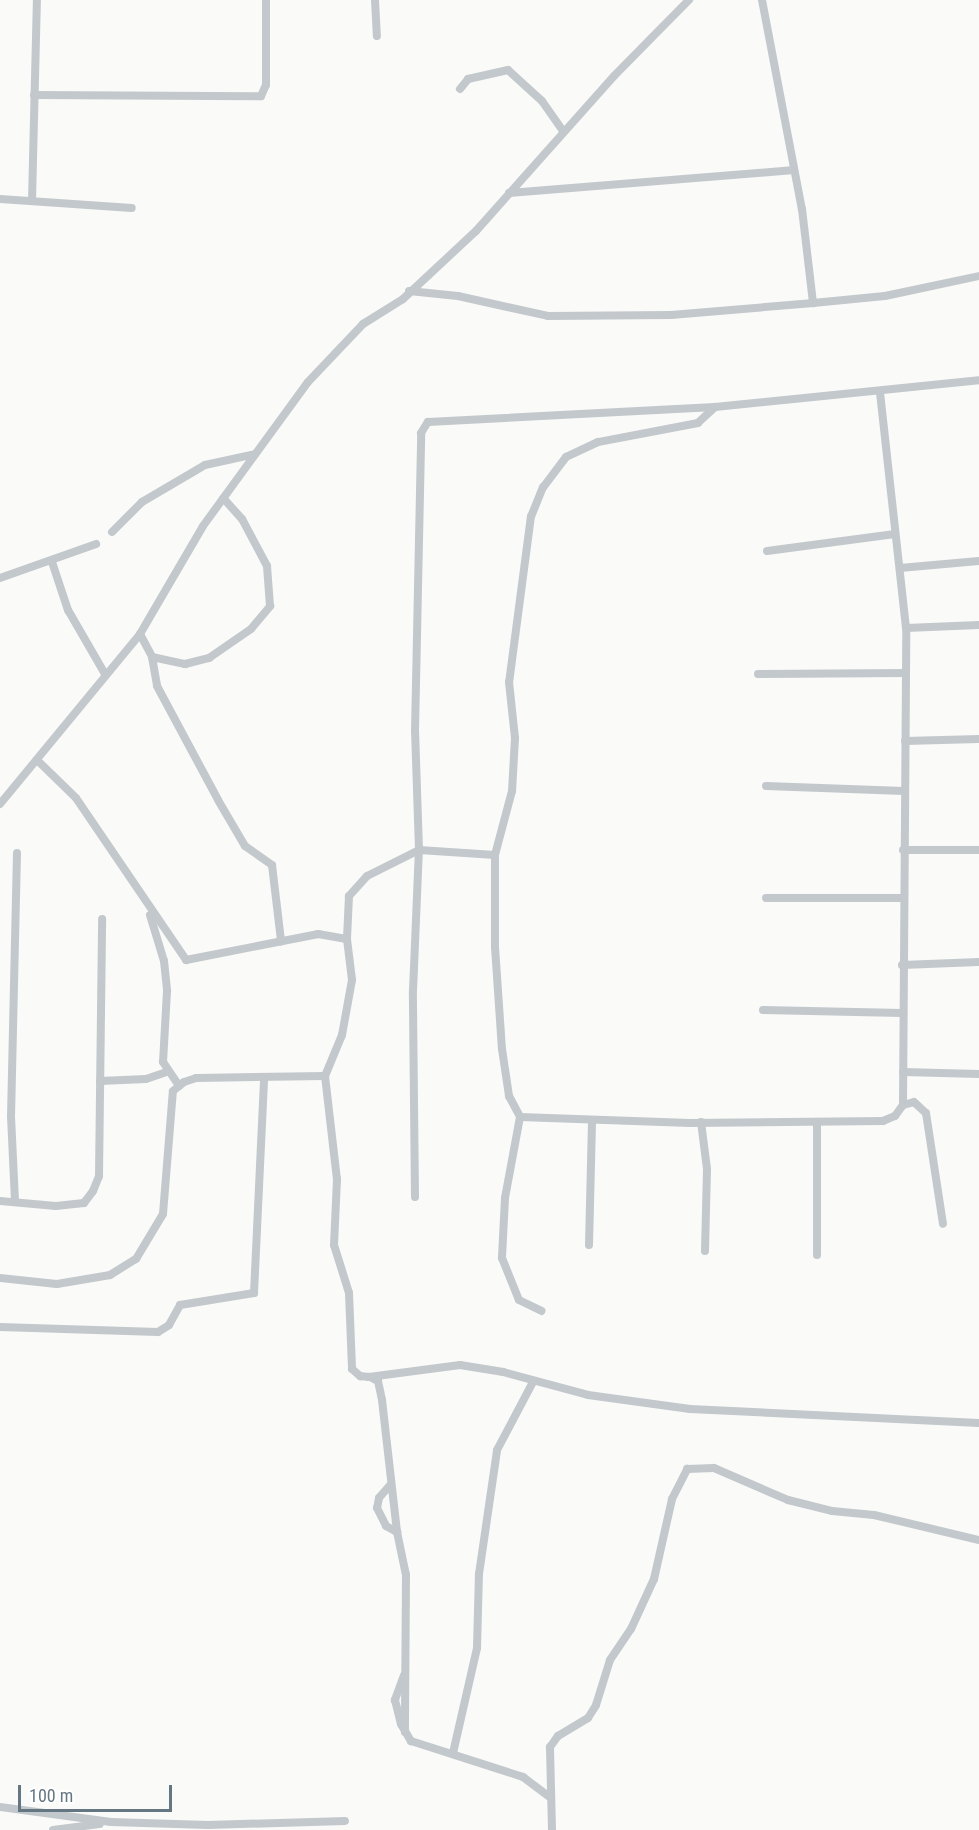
<!DOCTYPE html>
<style>
body{margin:0}
#map{position:relative;width:979px;height:1830px;overflow:hidden;background:#fafaf8;font-family:"Roboto Condensed",sans-serif}
div>[style]{position:absolute}
.street>*{height:8px;margin:-4px;padding:0 4px;transform-origin:4px;border-radius:4px;background:#c3c8cc}
span{translate:-50% -50%;white-space:nowrap;text-align:center;line-height:1.15;-webkit-text-stroke:6px #fff;paint-order:stroke}
.scale{position:absolute;left:18px;top:1785px;width:154px;height:27px;box-sizing:border-box;border:3px solid #657683;border-top:0;padding-left:8px;font-size:18px;line-height:21px;white-space:nowrap;color:#657683;-webkit-text-stroke:4px #fff;paint-order:stroke}
</style>
<div id="map">
<div class="street">
<div style="left:375px;top:0;width:36px;rotate:87deg"></div>
<div style="left:762px;top:0;width:213px;rotate:79.2deg"></div>
<div style="left:802px;top:209px;width:95px;rotate:83.3deg"></div>
<div style="left:813px;top:303px;width:72px;rotate:-5.6deg"></div>
<div style="left:885px;top:296px;width:96px;rotate:-12deg"></div>
<div style="left:460px;top:89px;width:13px;rotate:-51deg"></div>
<div style="left:468px;top:79px;width:41px;rotate:-12.7deg"></div>
<div style="left:508px;top:70px;width:46px;rotate:42.4deg"></div>
<div style="left:542px;top:101px;width:37px;rotate:55deg"></div>
<div style="left:34px;top:95px;width:227px;rotate:0.3deg"></div>
<div style="left:261px;top:96px;width:12px;rotate:-66deg"></div>
<div style="left:266px;top:85px;width:85px;rotate:-90deg"></div>
<div style="left:509px;top:193px;width:286px;rotate:-4.6deg"></div>
<div style="left:0;top:199px;width:132px;rotate:3.9deg"></div>
<div style="left:32px;top:201px;width:201px;rotate:-88.6deg"></div>
<div style="left:409px;top:291px;width:49px;rotate:5.8deg"></div>
<div style="left:458px;top:296px;width:92px;rotate:12.5deg"></div>
<div style="left:548px;top:316px;width:123px;rotate:-0.5deg"></div>
<div style="left:671px;top:315px;width:143px;rotate:-4.8deg"></div>
<div style="left:715px;top:407px;width:23px;rotate:137deg"></div>
<div style="left:698px;top:423px;width:102px;rotate:169.2deg"></div>
<div style="left:598px;top:442px;width:35px;rotate:155deg"></div>
<div style="left:566px;top:457px;width:38px;rotate:127deg"></div>
<div style="left:543px;top:487px;width:31px;rotate:112deg"></div>
<div style="left:531px;top:516px;width:167px;rotate:97.5deg"></div>
<div style="left:509px;top:682px;width:56px;rotate:83.9deg"></div>
<div style="left:515px;top:738px;width:53px;rotate:93.2deg"></div>
<div style="left:512px;top:791px;width:66px;rotate:104.9deg"></div>
<div style="left:495px;top:855px;width:92px;rotate:90deg"></div>
<div style="left:495px;top:947px;width:102px;rotate:86.1deg"></div>
<div style="left:502px;top:1049px;width:48px;rotate:81.5deg"></div>
<div style="left:509px;top:1096px;width:24px;rotate:62deg"></div>
<div style="left:520px;top:1117px;width:170px;rotate:2deg"></div>
<div style="left:690px;top:1123px;width:193px;rotate:-0.6deg"></div>
<div style="left:883px;top:1121px;width:13px;rotate:-23deg"></div>
<div style="left:895px;top:1116px;width:14px;rotate:-54deg"></div>
<div style="left:903px;top:1105px;width:477px;rotate:-89.6deg"></div>
<div style="left:906px;top:628px;width:238px;rotate:-96.3deg"></div>
<div style="left:112px;top:532px;width:42px;rotate:-45deg"></div>
<div style="left:142px;top:502px;width:73px;rotate:-30.4deg"></div>
<div style="left:205px;top:465px;width:51px;rotate:-12.4deg"></div>
<div style="left:767px;top:551px;width:129px;rotate:-7.6deg"></div>
<div style="left:52px;top:562px;width:51px;rotate:71.6deg"></div>
<div style="left:68px;top:610px;width:74px;rotate:60deg"></div>
<div style="left:900px;top:568px;width:79px;rotate:-5.1deg"></div>
<div style="left:0;top:578px;width:102px;rotate:-19.5deg"></div>
<div style="left:906px;top:628px;width:73px;rotate:-2.4deg"></div>
<div style="left:140px;top:634px;width:26px;rotate:62deg"></div>
<div style="left:152px;top:657px;width:29px;rotate:80deg"></div>
<div style="left:157px;top:686px;width:129px;rotate:61.8deg"></div>
<div style="left:218px;top:800px;width:53px;rotate:59.6deg"></div>
<div style="left:245px;top:846px;width:33px;rotate:35deg"></div>
<div style="left:272px;top:865px;width:77px;rotate:83.2deg"></div>
<div style="left:152px;top:657px;width:34px;rotate:12deg"></div>
<div style="left:185px;top:664px;width:25px;rotate:-14deg"></div>
<div style="left:209px;top:658px;width:51px;rotate:-34.6deg"></div>
<div style="left:251px;top:629px;width:30px;rotate:-50deg"></div>
<div style="left:270px;top:606px;width:40px;rotate:-94.3deg"></div>
<div style="left:267px;top:566px;width:53px;rotate:-118deg"></div>
<div style="left:242px;top:519px;width:28px;rotate:-132deg"></div>
<div style="left:758px;top:674px;width:148px;rotate:-0.4deg"></div>
<div style="left:905px;top:741px;width:74px;rotate:-1.5deg"></div>
<div style="left:37px;top:760px;width:54px;rotate:44.3deg"></div>
<div style="left:76px;top:798px;width:196px;rotate:55.8deg"></div>
<div style="left:186px;top:960px;width:135px;rotate:-11.1deg"></div>
<div style="left:318px;top:934px;width:29px;rotate:10deg"></div>
<div style="left:766px;top:786px;width:138px;rotate:2.1deg"></div>
<div style="left:0;top:804px;width:220px;rotate:-50.5deg"></div>
<div style="left:140px;top:634px;width:125px;rotate:-59.7deg"></div>
<div style="left:203px;top:526px;width:178px;rotate:-53.9deg"></div>
<div style="left:308px;top:382px;width:80px;rotate:-46.5deg"></div>
<div style="left:363px;top:324px;width:47px;rotate:-32deg"></div>
<div style="left:403px;top:299px;width:100px;rotate:-43deg"></div>
<div style="left:476px;top:231px;width:208px;rotate:-48.3deg"></div>
<div style="left:614px;top:76px;width:107px;rotate:-45.4deg"></div>
<div style="left:903px;top:850px;width:76px"></div>
<div style="left:495px;top:855px;width:76px;rotate:-176.2deg"></div>
<div style="left:419px;top:850px;width:58px;rotate:153.4deg"></div>
<div style="left:367px;top:876px;width:27px;rotate:132deg"></div>
<div style="left:349px;top:896px;width:43px;rotate:92.7deg"></div>
<div style="left:347px;top:939px;width:41px;rotate:83deg"></div>
<div style="left:352px;top:980px;width:56px;rotate:100.3deg"></div>
<div style="left:342px;top:1035px;width:44px;rotate:112.5deg"></div>
<div style="left:325px;top:1076px;width:104px;rotate:83.4deg"></div>
<div style="left:337px;top:1179px;width:66px;rotate:92.6deg"></div>
<div style="left:334px;top:1245px;width:50px;rotate:72.6deg"></div>
<div style="left:349px;top:1293px;width:76px;rotate:87.7deg"></div>
<div style="left:352px;top:1369px;width:11px;rotate:41deg"></div>
<div style="left:360px;top:1376px;width:9px;rotate:6deg"></div>
<div style="left:369px;top:1377px;width:92px;rotate:-7.5deg"></div>
<div style="left:460px;top:1365px;width:44px;rotate:9.2deg"></div>
<div style="left:503px;top:1372px;width:88px;rotate:15.1deg"></div>
<div style="left:588px;top:1395px;width:103px;rotate:7.8deg"></div>
<div style="left:690px;top:1409px;width:289px;rotate:2.8deg"></div>
<div style="left:766px;top:898px;width:136px"></div>
<div style="left:150px;top:915px;width:48px;rotate:73.1deg"></div>
<div style="left:164px;top:961px;width:30px;rotate:84deg"></div>
<div style="left:167px;top:991px;width:71px;rotate:93.2deg"></div>
<div style="left:163px;top:1062px;width:29px;rotate:56deg"></div>
<div style="left:902px;top:965px;width:77px;rotate:-2.2deg"></div>
<div style="left:763px;top:1010px;width:139px;rotate:1.2deg"></div>
<div style="left:903px;top:1072px;width:76px;rotate:1.5deg"></div>
<div style="left:100px;top:1081px;width:46px;rotate:-2.5deg"></div>
<div style="left:146px;top:1079px;width:21px;rotate:-19deg"></div>
<div style="left:903px;top:1105px;width:11px;rotate:-15deg"></div>
<div style="left:914px;top:1102px;width:16px;rotate:43deg"></div>
<div style="left:926px;top:1113px;width:112px;rotate:81.3deg"></div>
<div style="left:520px;top:1117px;width:82px;rotate:100.5deg"></div>
<div style="left:505px;top:1198px;width:60px;rotate:92.9deg"></div>
<div style="left:502px;top:1258px;width:45px;rotate:68deg"></div>
<div style="left:519px;top:1300px;width:25px;rotate:26deg"></div>
<div style="left:701px;top:1122px;width:47px;rotate:82.7deg"></div>
<div style="left:707px;top:1169px;width:82px;rotate:91.4deg"></div>
<div style="left:817px;top:1123px;width:132px;rotate:90deg"></div>
<div style="left:415px;top:1197px;width:206px;rotate:-90.6deg"></div>
<div style="left:413px;top:991px;width:141px;rotate:-87.6deg"></div>
<div style="left:419px;top:850px;width:119px;rotate:-91.9deg"></div>
<div style="left:415px;top:731px;width:298px;rotate:-88.8deg"></div>
<div style="left:421px;top:433px;width:13px;rotate:-58deg"></div>
<div style="left:428px;top:422px;width:287px;rotate:-3deg"></div>
<div style="left:715px;top:407px;width:265px;rotate:-5.8deg"></div>
<div style="left:0;top:1201px;width:56px;rotate:5.1deg"></div>
<div style="left:56px;top:1206px;width:28px;rotate:-6deg"></div>
<div style="left:84px;top:1203px;width:15px;rotate:-53deg"></div>
<div style="left:93px;top:1191px;width:16px;rotate:-68deg"></div>
<div style="left:99px;top:1176px;width:257px;rotate:-89.3deg"></div>
<div style="left:15px;top:1201px;width:84px;rotate:-92.7deg"></div>
<div style="left:11px;top:1117px;width:264px;rotate:-88.7deg"></div>
<div style="left:589px;top:1245px;width:123px;rotate:-88.6deg"></div>
<div style="left:0;top:1278px;width:57px;rotate:6deg"></div>
<div style="left:57px;top:1284px;width:54px;rotate:-9.6deg"></div>
<div style="left:110px;top:1275px;width:31px;rotate:-32deg"></div>
<div style="left:136px;top:1259px;width:52px;rotate:-59deg"></div>
<div style="left:163px;top:1214px;width:123px;rotate:-85.4deg"></div>
<div style="left:173px;top:1091px;width:14px;rotate:-39deg"></div>
<div style="left:184px;top:1082px;width:13px;rotate:-18deg"></div>
<div style="left:196px;top:1078px;width:129px;rotate:-0.9deg"></div>
<div style="left:0;top:1327px;width:158px;rotate:1.8deg"></div>
<div style="left:158px;top:1332px;width:13px;rotate:-32deg"></div>
<div style="left:169px;top:1325px;width:23px;rotate:-61deg"></div>
<div style="left:180px;top:1305px;width:75px;rotate:-9.2deg"></div>
<div style="left:254px;top:1293px;width:216px;rotate:-87.3deg"></div>
<div style="left:370px;top:1377px;width:9px;rotate:27deg"></div>
<div style="left:378px;top:1381px;width:19px;rotate:78deg"></div>
<div style="left:382px;top:1400px;width:133px;rotate:83.5deg"></div>
<div style="left:397px;top:1532px;width:44px;rotate:78.2deg"></div>
<div style="left:406px;top:1575px;width:157px;rotate:90.4deg"></div>
<div style="left:391px;top:1484px;width:18px;rotate:131deg"></div>
<div style="left:379px;top:1498px;width:10px;rotate:101deg"></div>
<div style="left:377px;top:1508px;width:20px;rotate:63deg"></div>
<div style="left:386px;top:1526px;width:13px;rotate:29deg"></div>
<div style="left:404px;top:1675px;width:27px;rotate:110deg"></div>
<div style="left:395px;top:1700px;width:25px;rotate:76deg"></div>
<div style="left:401px;top:1724px;width:20px;rotate:60deg"></div>
<div style="left:411px;top:1741px;width:118px;rotate:17.8deg"></div>
<div style="left:523px;top:1777px;width:35px;rotate:37deg"></div>
<div style="left:453px;top:1753px;width:108px;rotate:-77.1deg"></div>
<div style="left:477px;top:1648px;width:74px;rotate:-88.5deg"></div>
<div style="left:479px;top:1574px;width:125px;rotate:-81.7deg"></div>
<div style="left:497px;top:1450px;width:77px;rotate:-62.1deg"></div>
<div style="left:0;top:1807px;width:112px;rotate:7.7deg"></div>
<div style="left:111px;top:1822px;width:97px;rotate:1.8deg"></div>
<div style="left:208px;top:1825px;width:137px;rotate:-1.7deg"></div>
<div style="left:53px;top:1830px;width:47px;rotate:-7.3deg"></div>
<div style="left:552px;top:1830px;width:83px;rotate:-91.4deg"></div>
<div style="left:550px;top:1747px;width:14px;rotate:-54deg"></div>
<div style="left:558px;top:1736px;width:35px;rotate:-31deg"></div>
<div style="left:588px;top:1718px;width:15px;rotate:-58deg"></div>
<div style="left:596px;top:1705px;width:47px;rotate:-72.7deg"></div>
<div style="left:610px;top:1660px;width:37px;rotate:-56deg"></div>
<div style="left:631px;top:1629px;width:55px;rotate:-65.3deg"></div>
<div style="left:654px;top:1579px;width:82px;rotate:-77.3deg"></div>
<div style="left:672px;top:1499px;width:34px;rotate:-63deg"></div>
<div style="left:687px;top:1469px;width:27px;rotate:-2deg"></div>
<div style="left:714px;top:1468px;width:81px;rotate:23.4deg"></div>
<div style="left:788px;top:1500px;width:45px;rotate:14deg"></div>
<div style="left:832px;top:1511px;width:42px;rotate:5.4deg"></div>
<div style="left:874px;top:1515px;width:108px;rotate:13.4deg"></div>
</div>
<div class="scale">100 m</div>
</div>
